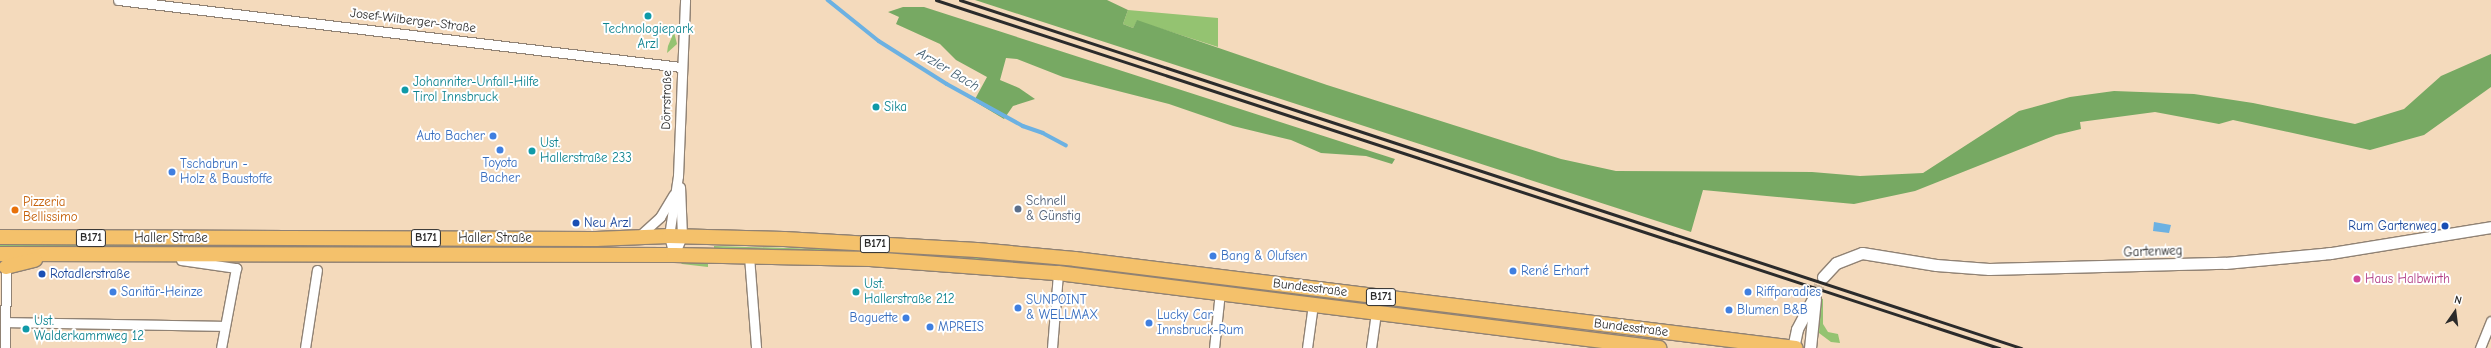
<!DOCTYPE html>
<meta charset="utf-8">
<style>
body{margin:0}
#map{position:relative;width:2491px;height:348px;overflow:hidden;background:#f4dabc;font-family:"Comic Neue",sans-serif}
div>[style]{position:absolute}
.green>*{inset:0;background:#94c371}
.forest>*{inset:0;background:#77a963}
.water>*{inset:0;background:#6cb1e2}
.stream>*{height:3.5px;margin:-1.75px;padding:0 1.75px;transform-origin:1.75px;border-radius:1.75px;background:#6cb1e2}
.tertiary-tunnel>*{height:11px;margin-top:-5.5px;transform-origin:0;background:repeating-linear-gradient(90deg,#ccb79f 0 11px,transparent 0 16.5px)}
.roads{filter:drop-shadow(1px 0 #908274) drop-shadow(-1px 0 #908274) drop-shadow(0 1px #908274) drop-shadow(0 -1px #908274)}
.minor>*{height:9px;margin:-4.5px;padding:0 4.5px;transform-origin:4.5px;border-radius:4.5px;background:#fff}
.tertiary>*{height:11px;margin:-5.5px;padding:0 5.5px;transform-origin:5.5px;border-radius:5.5px;background:#fff}
.primary>*{height:14px;margin:-7px;padding:0 7px;transform-origin:7px;border-radius:7px;background:#f4c16b}
.rail>*{height:3px;margin:-1.5px;padding:0 1.5px;transform-origin:1.5px;border-radius:1.5px;background:#2b2b2b}
.dots>*{width:11px;height:11px;translate:-50% -50%;box-sizing:border-box;border:2px solid #fff;border-radius:50%}
span{translate:-50% -50%;white-space:nowrap;text-align:center;line-height:1.15;-webkit-text-stroke:4px #fff;paint-order:stroke}
.shield-label span{padding:1px 3px;background:#fff;border:1px solid;border-radius:3px;-webkit-text-stroke-width:0}
.shield-label{font-size:12px;color:#2b2b2b;font-weight:700}
.street-label{font-size:13px;color:#2b2b2b}
.culture-label{font-size:13px;color:#0d838f}
.left{translate:0 -50%;text-align:left}
.shop-label{font-size:13px;color:#366cbe}
.right{translate:-100% -50%;text-align:right}
.service-label{font-size:13px;color:#4e5e75}
.food-label{font-size:13px;color:#c56008}
.transit-label{font-size:13px;color:#164399}
.hotel-label{font-size:13px;color:#b23c85}
.water-label{font-size:14px;color:#456174;font-style:italic}
.north{position:absolute;left:2435px;top:292px;width:40px;height:40px;-webkit-text-stroke:3px #fff;paint-order:stroke;rotate:14deg;font-size:11px;font-weight:700;line-height:16px;text-align:center;color:#2b2b2b}
.north::after{content:'';display:block;margin:auto;width:14px;height:18px;background:#2b2b2b;clip-path:polygon(50% 0,100% 100%,50% 72%,0 100%)}
</style>
<div id="map">
<div class="green">
<div style="clip-path:polygon(1128px 10px,1218px 18px,1218px 47px,1137px 21px,1133px 28px,1123px 24px)"></div>
<div style="clip-path:polygon(674px 32px,677px 44px,667px 53px,668px 46px)"></div>
<div style="clip-path:polygon(0 243px,552px 244px,552px 249px,34px 248px,0 247px)"></div>
<div style="clip-path:polygon(714px 246px,924px 252px,1066px 264px,1233px 284px,1233px 287px,1106px 271px,953px 257px,788px 250px,714px 250px)"></div>
<div style="clip-path:polygon(681px 263px,708px 263px,708px 267px,682px 264px)"></div>
<div style="clip-path:polygon(1239px 285px,1615px 333px,1238px 288px)"></div>
<div style="clip-path:polygon(1820px 298px,1823px 299px,1823px 324px,1828px 332px,1838px 334px,1840px 343px,1831px 342px,1819px 333px)"></div>
</div>
<div class="forest">
<div style="clip-path:polygon(975px 0,1107px 0,1128px 10px,1123px 24px,1133px 28px,1137px 20px,1327px 85px,1561px 159px,1616px 171px,1812px 172px,1860px 176px,1923px 173px,2019px 111px,2070px 97px,2114px 91px,2194px 94px,2253px 103px,2355px 124px,2404px 109px,2441px 76px,2491px 54px,2491px 87px,2424px 135px,2370px 150px,2233px 120px,2219px 124px,2155px 112px,2080px 122px,2081px 129px,2056px 135px,1915px 191px,1854px 204px,1703px 190px,1691px 232px)"></div>
<div style="clip-path:polygon(903px 7px,924px 7px,1395px 159px,1392px 164px,1366px 156px,1321px 153px,1291px 140px,1233px 126px,1169px 104px,1063px 77px,1017px 59px,1006px 58px,1000px 80px,1019px 88px,1035px 99px,1013px 106px,1004px 119px,974px 101px,987px 77px,956px 60px,940px 44px,896px 24px,899px 17px,888px 12px)"></div>
</div>
<div class="water">
<div style="clip-path:polygon(2154px 222px,2171px 225px,2169px 233px,2153px 231px)"></div>
</div>
<div class="stream">
<div style="left:828px;top:0;width:65px;rotate:38.8deg"></div>
<div style="left:879px;top:41px;width:80px;rotate:32.3deg"></div>
<div style="left:947px;top:84px;width:87px;rotate:28.9deg"></div>
<div style="left:1023px;top:126px;width:21px;rotate:19deg"></div>
<div style="left:1043px;top:133px;width:26px;rotate:28deg"></div>
</div>
<div class="tertiary-tunnel">
<div style="left:1815px;top:295px;width:20px;rotate:-66deg"></div>
</div>
<div class="roads">
<div class="minor">
<div style="left:118px;top:0;width:567px;rotate:6.79deg"></div>
<div style="left:638px;top:237px;width:30px;rotate:-42deg"></div>
<div style="left:660px;top:217px;width:26px;rotate:-59deg"></div>
<div style="left:674px;top:255px;width:20px;rotate:-105deg"></div>
<div style="left:669px;top:236px;width:61px;rotate:-81.5deg"></div>
<div style="left:678px;top:176px;width:176px;rotate:-87.7deg"></div>
<div style="left:674px;top:255px;width:21px;rotate:-67deg"></div>
<div style="left:682px;top:236px;width:49px;rotate:-92.3deg"></div>
<div style="left:749px;top:256px;width:92px;rotate:85.6deg"></div>
<div style="left:181px;top:260px;width:56px;rotate:8.3deg"></div>
<div style="left:236px;top:268px;width:81px;rotate:100.6deg"></div>
<div style="left:5px;top:322px;width:219px;rotate:1deg"></div>
<div style="left:5px;top:348px;width:81px;rotate:-89.3deg"></div>
<div style="left:305px;top:348px;width:79px;rotate:-81.3deg"></div>
<div style="left:1052px;top:348px;width:75px;rotate:-85.4deg"></div>
<div style="left:1214px;top:348px;width:56px;rotate:-83.9deg"></div>
<div style="left:1307px;top:348px;width:44px;rotate:-82.2deg"></div>
<div style="left:1371px;top:348px;width:36px;rotate:-82deg"></div>
<div style="left:2480px;top:348px;width:29px;rotate:-68deg"></div>
</div>
<div class="tertiary">
<div style="left:1823px;top:277px;width:19px;rotate:-47deg"></div>
<div style="left:1836px;top:263px;width:28px;rotate:-21deg"></div>
<div style="left:1862px;top:253px;width:75px;rotate:9.2deg"></div>
<div style="left:1936px;top:265px;width:53px;rotate:4.3deg"></div>
<div style="left:1989px;top:269px;width:236px;rotate:-1.5deg"></div>
<div style="left:2225px;top:263px;width:106px;rotate:-5.4deg"></div>
<div style="left:2331px;top:253px;width:162px;rotate:-9.2deg"></div>
<div style="left:1793px;top:348px;width:19px;rotate:-78deg"></div>
<div style="left:1797px;top:329px;width:38px;rotate:-62deg"></div>
<div style="left:1810px;top:348px;width:49px;rotate:-84.2deg"></div>
</div>
<div class="primary">
<div style="left:0;top:237px;width:596px;rotate:0.19deg"></div>
<div style="left:596px;top:239px;width:73px;rotate:-2.4deg"></div>
<div style="left:669px;top:236px;width:115px;rotate:1.5deg"></div>
<div style="left:784px;top:239px;width:193px;rotate:3.3deg"></div>
<div style="left:977px;top:250px;width:98px;rotate:5.2deg"></div>
<div style="left:1075px;top:259px;width:726px;rotate:7.04deg"></div>
<div style="left:0;top:254px;width:674px;rotate:0.09deg"></div>
<div style="left:674px;top:255px;width:196px;rotate:1.2deg"></div>
<div style="left:870px;top:259px;width:189px;rotate:4.3deg"></div>
<div style="left:1058px;top:273px;width:606px;rotate:7.11deg"></div>
<div style="left:6px;top:267px;width:30px;rotate:-14deg"></div>
</div>
</div>
<div class="rail">
<div style="left:936px;top:0;width:1119px;rotate:18.13deg"></div>
<div style="left:960px;top:0;width:1117px;rotate:18.16deg"></div>
</div>
<div class="dots">
<div style="left:648px;top:16px;background:#0f9aa8"></div>
<div style="left:405px;top:90px;background:#0f9aa8"></div>
<div style="left:876px;top:107px;background:#0f9aa8"></div>
<div style="left:493px;top:136px;background:#3f7fe0"></div>
<div style="left:500px;top:150px;background:#3f7fe0"></div>
<div style="left:532px;top:151px;background:#0f9aa8"></div>
<div style="left:172px;top:172px;background:#3f7fe0"></div>
<div style="left:1018px;top:209px;background:#5c6f8a"></div>
<div style="left:15px;top:210px;background:#e8710a"></div>
<div style="left:576px;top:223px;background:#1a4fb4"></div>
<div style="left:2445px;top:226px;background:#1a4fb4"></div>
<div style="left:1213px;top:256px;background:#3f7fe0"></div>
<div style="left:1513px;top:271px;background:#3f7fe0"></div>
<div style="left:42px;top:274px;background:#1a4fb4"></div>
<div style="left:2357px;top:279px;background:#d1479c"></div>
<div style="left:113px;top:292px;background:#3f7fe0"></div>
<div style="left:856px;top:292px;background:#0f9aa8"></div>
<div style="left:1748px;top:292px;background:#3f7fe0"></div>
<div style="left:1018px;top:308px;background:#3f7fe0"></div>
<div style="left:1729px;top:310px;background:#3f7fe0"></div>
<div style="left:906px;top:318px;background:#3f7fe0"></div>
<div style="left:1149px;top:323px;background:#3f7fe0"></div>
<div style="left:930px;top:327px;background:#3f7fe0"></div>
<div style="left:26px;top:329px;background:#0f9aa8"></div>
</div>
<div class="shield-label">
<span style="left:91px;top:238px">B171</span>
<span style="left:426px;top:238px">B171</span>
<span style="left:875px;top:244px">B171</span>
<span style="left:1381px;top:297px">B171</span>
</div>
<div class="street-label">
<span style="left:413px;top:21px;rotate:7deg">Josef-Wilberger-Straße</span>
<span style="left:667px;top:100px;rotate:-89deg">Dörrstraße</span>
<span style="left:171px;top:238px">Haller Straße</span>
<span style="left:495px;top:238px">Haller Straße</span>
<span style="left:2153px;top:252px;rotate:-2deg">Gartenweg</span>
<span style="left:1310px;top:288px;rotate:7deg">Bundesstraße</span>
<span style="left:1631px;top:328px;rotate:7deg">Bundesstraße</span>
</div>
<div class="culture-label">
<span style="left:648px;top:37px">Technologiepark<br>Arzl</span>
<span class="left" style="left:413px;top:90px">Johanniter-Unfall-Hilfe<br>Tirol Innsbruck</span>
<span class="left" style="left:884px;top:107px">Sika</span>
<span class="left" style="left:540px;top:151px">Ust.<br>Hallerstraße 233</span>
<span class="left" style="left:864px;top:292px">Ust.<br>Hallerstraße 212</span>
<span class="left" style="left:34px;top:329px">Ust.<br>Walderkammweg 12</span>
</div>
<div class="shop-label">
<span class="right" style="left:485px;top:136px">Auto Bacher</span>
<span style="left:500px;top:171px">Toyota<br>Bacher</span>
<span class="left" style="left:180px;top:172px">Tschabrun -<br>Holz &amp; Baustoffe</span>
<span class="left" style="left:1221px;top:256px">Bang &amp; Olufsen</span>
<span class="left" style="left:1521px;top:271px">René Erhart</span>
<span class="left" style="left:121px;top:292px">Sanitär-Heinze</span>
<span class="left" style="left:1756px;top:292px">Riffparadies</span>
<span class="left" style="left:1026px;top:308px">SUNPOINT<br>&amp; WELLMAX</span>
<span class="left" style="left:1737px;top:310px">Blumen B&amp;B</span>
<span class="left" style="left:1157px;top:323px">Lucky Car<br>Innsbruck-Rum</span>
<span class="right" style="left:898px;top:318px">Baguette</span>
<span class="left" style="left:938px;top:327px">MPREIS</span>
</div>
<div class="service-label">
<span class="left" style="left:1026px;top:209px">Schnell<br>&amp; Günstig</span>
</div>
<div class="food-label">
<span class="left" style="left:23px;top:210px">Pizzeria<br>Bellissimo</span>
</div>
<div class="transit-label">
<span class="left" style="left:584px;top:223px">Neu Arzl</span>
<span class="right" style="left:2437px;top:226px">Rum Gartenweg</span>
<span class="left" style="left:50px;top:274px">Rotadlerstraße</span>
</div>
<div class="hotel-label">
<span class="left" style="left:2365px;top:279px">Haus Halbwirth</span>
</div>
<div class="water-label">
<span style="left:948px;top:70px;rotate:31deg">Arzler Bach</span>
</div>
<div class="north">N</div>
</div>
